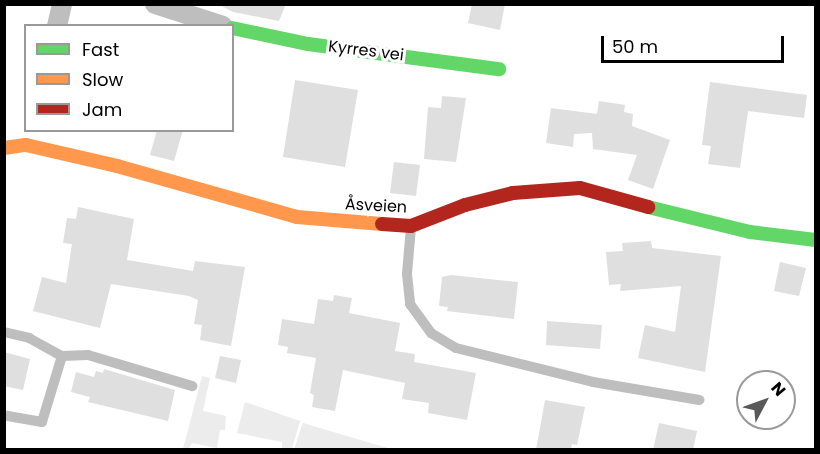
<!DOCTYPE html>
<meta charset="utf-8">
<style>
body{margin:0}
#map{position:relative;width:820px;height:454px;overflow:hidden;background:#fff;font-family:Poppins,sans-serif}
div>[style]{position:absolute}
.green>*{inset:0;background:#ececec}
.building>*{inset:0;background:#dfdfdf}
.lane>*{height:10px;margin:-5px;padding:0 5px;transform-origin:5px;border-radius:5px;background:#bebebe}
.street>*{height:20px;margin:-10px;padding:0 10px;transform-origin:10px;border-radius:10px;background:#bebebe}
.fast>*{height:14px;margin:-7px;padding:0 7px;transform-origin:7px;border-radius:7px;background:#63d668}
.slow>*{height:14px;margin:-7px;padding:0 7px;transform-origin:7px;border-radius:7px;background:#ff974d}
.jam>*{height:14px;margin:-7px;padding:0 7px;transform-origin:7px;border-radius:7px;background:#b3261e}
span{translate:-50% -50%;white-space:nowrap;text-align:center;line-height:1.15;-webkit-text-stroke:6px #fff;paint-order:stroke}
.street-label{font-size:16px;color:#000}
.frame{position:absolute;inset:0;border:6px solid #000;pointer-events:none}
.legend{position:absolute;left:24px;top:24px;width:210px;height:108px;box-sizing:border-box;background:#fff;border:2px solid #999;margin:0;padding:8px 10px;list-style:none;font-size:18px;color:#000}
.legend li{display:flex;align-items:center;gap:12px;height:30px}
.legend b{width:30px;border:2px solid #999}
.north{position:absolute;left:736px;top:370px;width:60px;height:60px;box-sizing:border-box;background:#fff;border:2px solid #999;border-radius:50%;rotate:49deg;font-size:16px;font-weight:700;line-height:24px;text-align:center;color:#000}
.north::after{content:'';display:block;margin:auto;width:21px;height:27px;background:#595959;clip-path:polygon(50% 0,100% 100%,50% 72%,0 100%)}
.scale{position:absolute;left:601px;top:36px;width:183px;height:27px;box-sizing:border-box;border:3px solid #000;border-top:0;padding-left:8px;font-size:18px;line-height:21px;white-space:nowrap;color:#000;-webkit-text-stroke:4px #fff;paint-order:stroke}
</style>
<div id="map">
<div class="green">
<div style="clip-path:polygon(202px 376px,210px 378px,203px 411px,226px 416px,225px 430px,220px 430px,217px 448px,192px 443px,189px 449px,183px 449px)"></div>
<div style="clip-path:polygon(245px 402px,300px 421px,292px 449px,282px 449px,282px 442px,237px 433px)"></div>
<div style="clip-path:polygon(303px 423px,391px 449px,294px 449px)"></div>
</div>
<div class="building">
<div style="clip-path:polygon(218px 4px,286px 4px,279px 21px,233px 12px)"></div>
<div style="clip-path:polygon(472px 4px,505px 4px,500px 30px,468px 23px)"></div>
<div style="clip-path:polygon(295px 80px,358px 90px,345px 167px,283px 157px)"></div>
<div style="clip-path:polygon(710px 82px,807px 95px,804px 118px,748px 111px,740px 168px,708px 164px,711px 146px,702px 145px)"></div>
<div style="clip-path:polygon(442px 96px,466px 98px,456px 162px,424px 159px,428px 107px,441px 108px)"></div>
<div style="clip-path:polygon(599px 101px,625px 105px,624px 112px,633px 114px,632px 126px,670px 140px,653px 189px,628px 180px,637px 155px,593px 149px,592px 133px,574px 134px,573px 147px,546px 143px,551px 108px,597px 114px)"></div>
<div style="clip-path:polygon(157px 130px,183px 130px,174px 161px,150px 155px)"></div>
<div style="clip-path:polygon(394px 162px,420px 165px,416px 196px,390px 193px)"></div>
<div style="clip-path:polygon(78px 207px,134px 219px,127px 260px,193px 271px,195px 261px,245px 267px,231px 346px,200px 340px,202px 325px,194px 324px,198px 300px,189px 296px,111px 284px,100px 328px,33px 311px,42px 277px,66px 283px,72px 244px,63px 243px,67px 218px,76px 219px)"></div>
<div style="clip-path:polygon(651px 241px,652px 248px,721px 256px,705px 372px,638px 358px,645px 325px,675px 332px,681px 286px,620px 291px,621px 284px,609px 285px,606px 252px,623px 251px,622px 243px)"></div>
<div style="clip-path:polygon(780px 262px,806px 268px,799px 296px,774px 291px)"></div>
<div style="clip-path:polygon(451px 275px,518px 282px,514px 319px,447px 311px,448px 307px,439px 306px,442px 277px)"></div>
<div style="clip-path:polygon(334px 295px,352px 298px,349px 313px,400px 323px,395px 351px,415px 354px,414px 362px,476px 373px,467px 420px,428px 413px,429px 403px,402px 399px,405px 383px,343px 370px,335px 411px,312px 407px,314px 395px,310px 393px,316px 358px,287px 353px,288px 347px,278px 345px,282px 319px,314px 324px,318px 299px,333px 301px)"></div>
<div style="clip-path:polygon(547px 321px,602px 325px,600px 349px,546px 345px)"></div>
<div style="clip-path:polygon(4px 352px,30px 359px,23px 390px,4px 386px)"></div>
<div style="clip-path:polygon(220px 356px,241px 360px,236px 383px,215px 378px)"></div>
<div style="clip-path:polygon(104px 369px,175px 390px,168px 421px,88px 402px,90px 397px,71px 392px,76px 372px,94px 377px,96px 371px,103px 373px)"></div>
<div style="clip-path:polygon(545px 400px,585px 407px,577px 445px,572px 444px,571px 450px,536px 450px)"></div>
<div style="clip-path:polygon(659px 423px,697px 431px,693px 450px,653px 450px)"></div>
</div>
<div class="lane">
<div style="left:411px;top:227px;width:47px;rotate:94.9deg"></div>
<div style="left:407px;top:274px;width:30px;rotate:84deg"></div>
<div style="left:410px;top:304px;width:36px;rotate:54deg"></div>
<div style="left:431px;top:333px;width:29px;rotate:31deg"></div>
<div style="left:456px;top:348px;width:141px;rotate:13.9deg"></div>
<div style="left:593px;top:382px;width:108px;rotate:9.6deg"></div>
<div style="left:4px;top:332px;width:26px;rotate:13deg"></div>
<div style="left:29px;top:338px;width:38px;rotate:29deg"></div>
<div style="left:62px;top:356px;width:69px;rotate:106.9deg"></div>
<div style="left:42px;top:422px;width:39px;rotate:-170deg"></div>
<div style="left:62px;top:356px;width:26px;rotate:-2deg"></div>
<div style="left:88px;top:355px;width:109px;rotate:16.6deg"></div>
</div>
<div class="street">
<div style="left:155px;top:4px;width:71px;rotate:17.9deg"></div>
<div style="left:57px;top:26px;width:23px;rotate:-77deg"></div>
</div>
<div class="fast">
<div style="left:232px;top:28px;width:78px;rotate:11.9deg"></div>
<div style="left:308px;top:44px;width:193px;rotate:7.5deg"></div>
<div style="left:648px;top:207px;width:105px;rotate:13.8deg"></div>
<div style="left:750px;top:232px;width:66px;rotate:6.9deg"></div>
</div>
<div class="slow">
<div style="left:4px;top:148px;width:22px;rotate:-8deg"></div>
<div style="left:26px;top:145px;width:93px;rotate:13deg"></div>
<div style="left:117px;top:166px;width:187px;rotate:15.8deg"></div>
<div style="left:297px;top:217px;width:85px;rotate:4.7deg"></div>
</div>
<div class="jam">
<div style="left:382px;top:224px;width:29px;rotate:4deg"></div>
<div style="left:411px;top:226px;width:58px;rotate:-21.3deg"></div>
<div style="left:465px;top:205px;width:49px;rotate:-14deg"></div>
<div style="left:513px;top:193px;width:67px;rotate:-4.3deg"></div>
<div style="left:580px;top:188px;width:71px;rotate:15.6deg"></div>
</div>
<div class="street-label">
<span style="left:366px;top:51px;rotate:7deg">Kyrres vei</span>
<span style="left:376px;top:206px;rotate:3deg">Åsveien</span>
</div>
<div class="frame"></div>
<ul class="legend">
<li><b style="height:8px;background:#63d668"></b>Fast</li>
<li><b style="height:8px;background:#ff974d"></b>Slow</li>
<li><b style="height:8px;background:#b3261e"></b>Jam</li>
</ul>
<div class="north">N</div>
<div class="scale">50 m</div>
</div>
